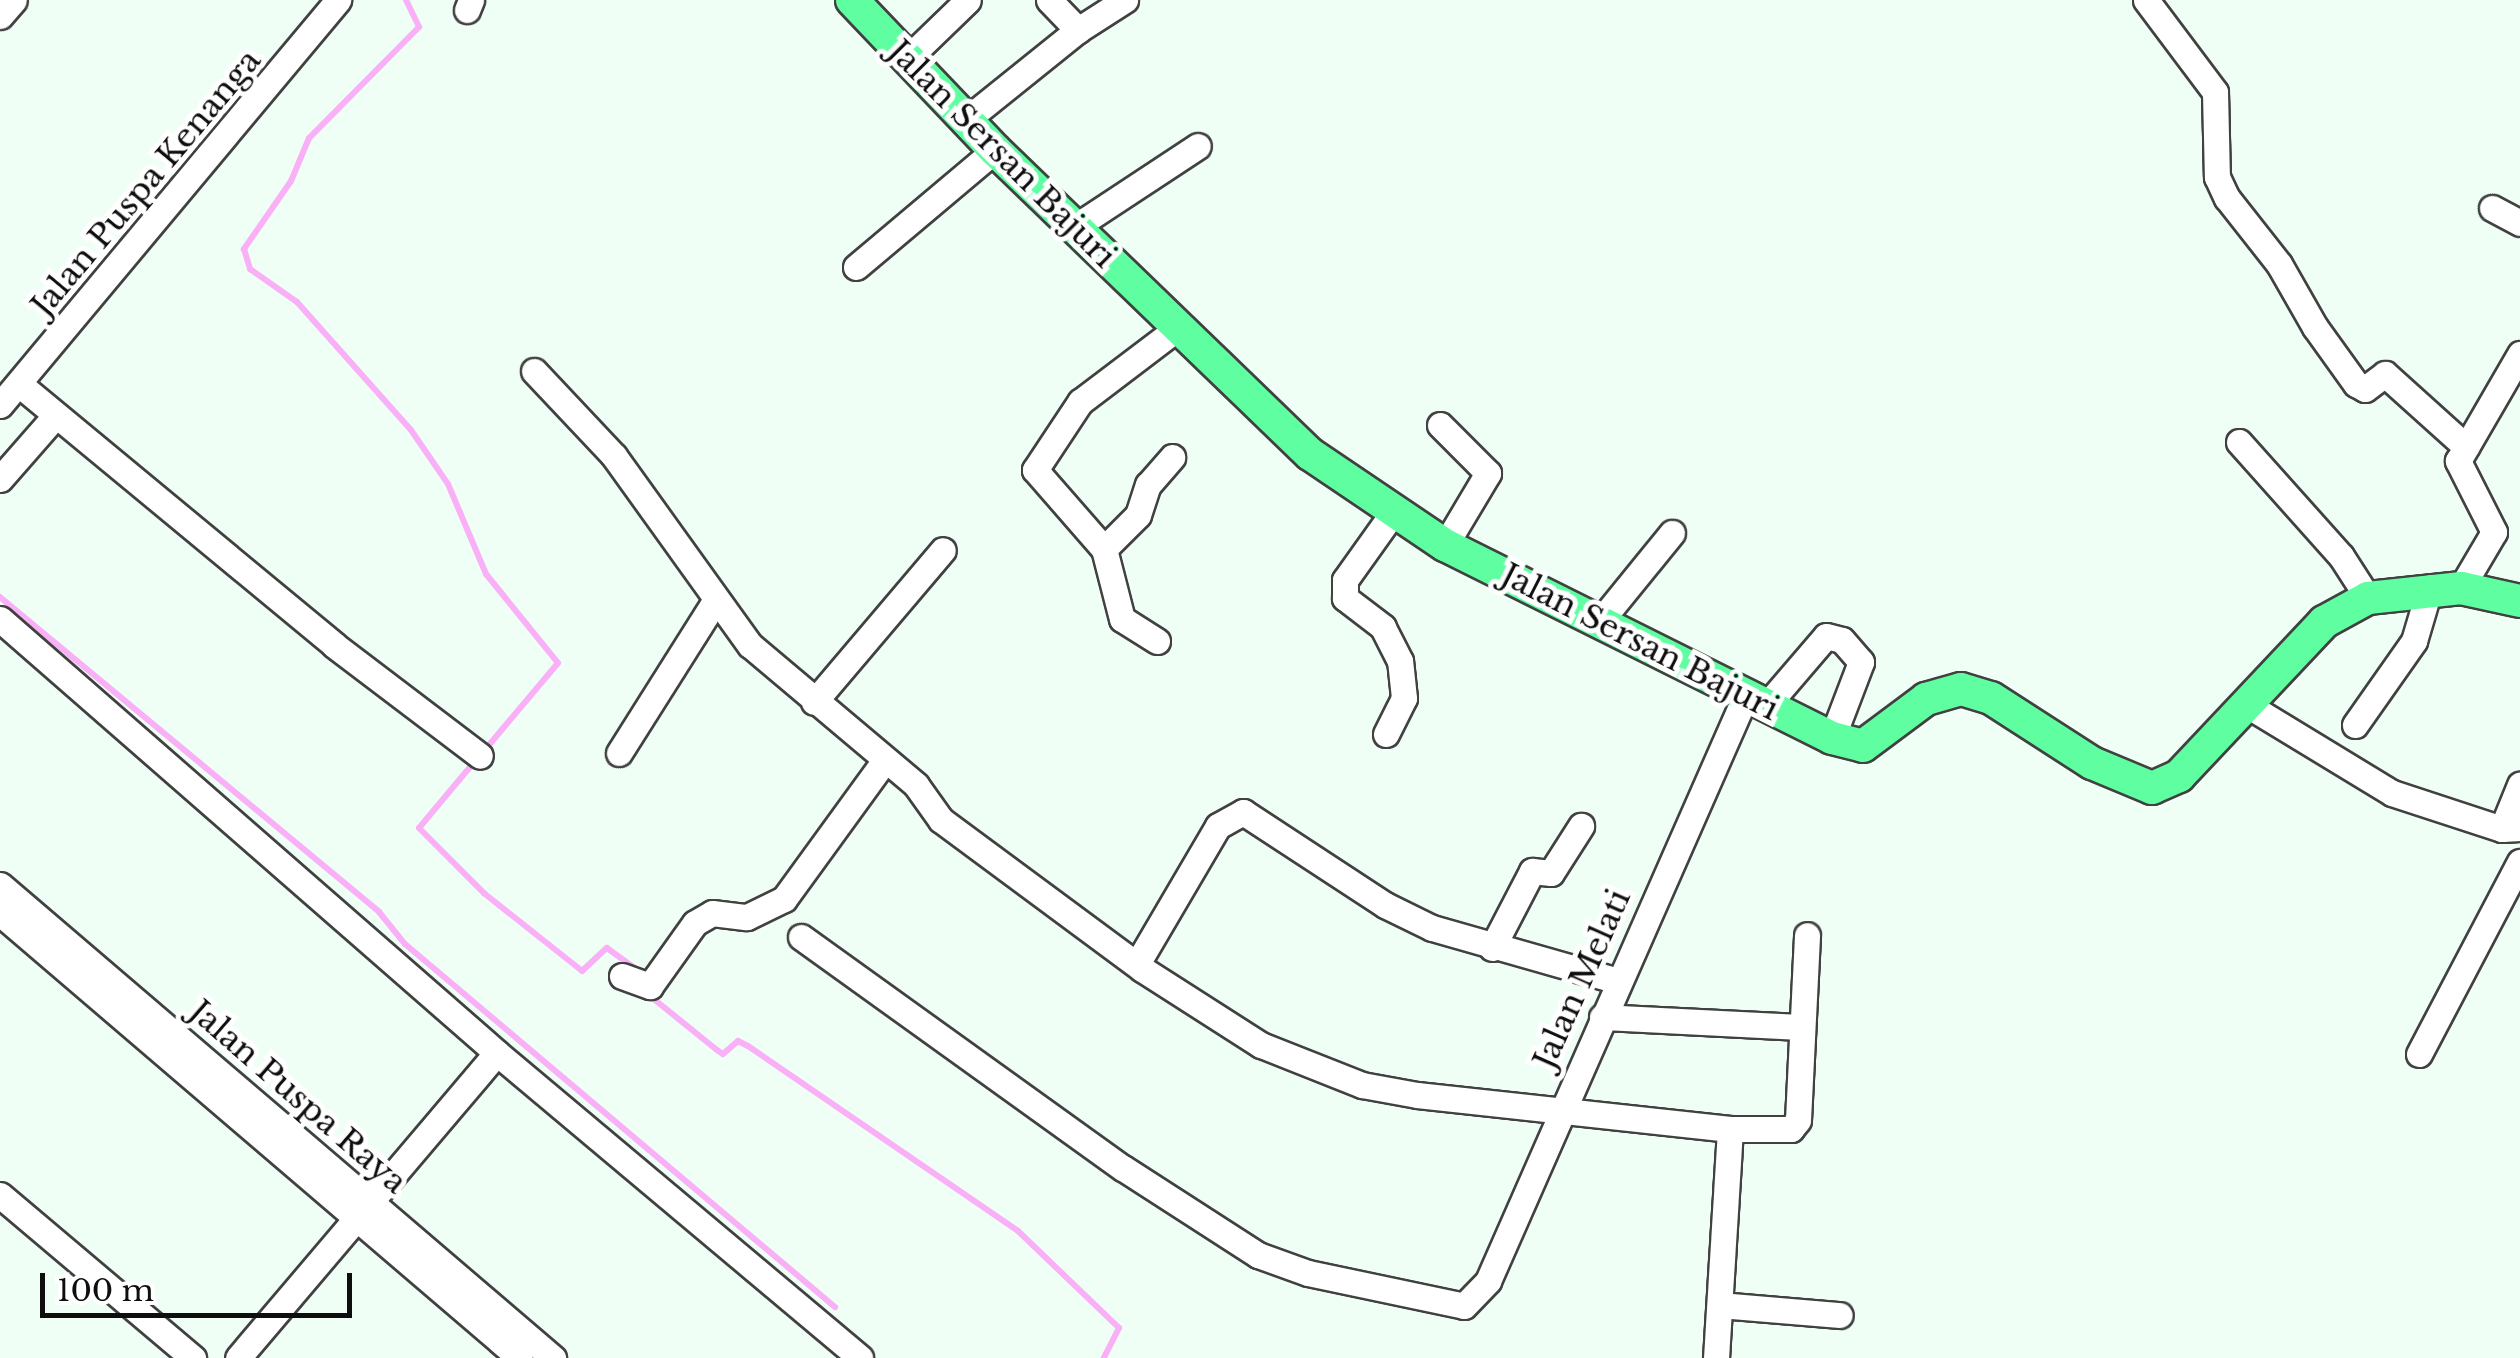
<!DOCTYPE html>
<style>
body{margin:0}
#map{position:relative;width:2520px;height:1358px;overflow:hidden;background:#effff6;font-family:"Libre Baskerville",serif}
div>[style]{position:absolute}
.stream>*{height:6px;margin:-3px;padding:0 3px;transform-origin:3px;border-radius:3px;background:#f9b0f7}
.roads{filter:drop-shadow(2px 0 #414141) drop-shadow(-2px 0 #414141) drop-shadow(0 2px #414141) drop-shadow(0 -2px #414141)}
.minor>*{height:25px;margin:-12.5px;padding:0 12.5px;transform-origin:12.5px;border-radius:12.5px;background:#fff}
.major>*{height:32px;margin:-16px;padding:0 16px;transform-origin:16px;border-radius:16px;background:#5fffa1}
span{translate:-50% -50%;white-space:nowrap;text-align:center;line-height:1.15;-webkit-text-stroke:10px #fff;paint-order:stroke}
.street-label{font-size:32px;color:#0e0e0e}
.scale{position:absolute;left:40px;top:1273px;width:312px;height:45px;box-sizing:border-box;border:5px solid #0e0e0e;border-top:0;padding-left:12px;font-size:30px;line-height:35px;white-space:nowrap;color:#0e0e0e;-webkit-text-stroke:8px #fff;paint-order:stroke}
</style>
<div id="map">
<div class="stream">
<div style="left:406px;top:0;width:30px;rotate:64deg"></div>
<div style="left:419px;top:27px;width:156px;rotate:134.7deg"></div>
<div style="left:309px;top:138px;width:47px;rotate:112.7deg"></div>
<div style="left:291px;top:181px;width:83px;rotate:124.7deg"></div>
<div style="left:244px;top:249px;width:21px;rotate:73deg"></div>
<div style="left:250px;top:269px;width:57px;rotate:35.1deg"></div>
<div style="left:297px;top:302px;width:171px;rotate:48.3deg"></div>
<div style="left:411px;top:430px;width:65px;rotate:55.6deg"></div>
<div style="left:448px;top:484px;width:98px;rotate:67.1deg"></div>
<div style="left:486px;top:574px;width:114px;rotate:51deg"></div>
<div style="left:558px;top:663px;width:116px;rotate:130.1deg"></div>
<div style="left:0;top:597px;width:493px;rotate:39.7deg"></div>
<div style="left:379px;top:912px;width:41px;rotate:50.9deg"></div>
<div style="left:405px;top:944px;width:563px;rotate:40.17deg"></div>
<div style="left:475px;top:761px;width:87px;rotate:129.9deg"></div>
<div style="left:419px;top:828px;width:93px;rotate:45deg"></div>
<div style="left:485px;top:894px;width:124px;rotate:38.4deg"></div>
<div style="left:582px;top:971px;width:34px;rotate:-43deg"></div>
<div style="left:607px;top:948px;width:39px;rotate:36deg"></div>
<div style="left:660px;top:991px;width:10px;rotate:119deg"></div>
<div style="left:655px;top:1000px;width:80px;rotate:38.9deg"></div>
<div style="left:717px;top:1050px;width:7px;rotate:34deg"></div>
<div style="left:723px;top:1054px;width:20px;rotate:-41deg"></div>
<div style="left:738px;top:1041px;width:11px;rotate:27deg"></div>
<div style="left:748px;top:1046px;width:327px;rotate:34.4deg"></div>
<div style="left:1018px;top:1231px;width:140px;rotate:43.8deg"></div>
<div style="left:1119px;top:1328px;width:34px;rotate:117deg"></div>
</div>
<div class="roads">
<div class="minor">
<div style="left:1049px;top:0;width:42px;rotate:46deg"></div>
<div style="left:1078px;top:30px;width:56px;rotate:-32.6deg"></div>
<div style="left:2146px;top:0;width:115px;rotate:53.1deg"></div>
<div style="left:2215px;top:92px;width:85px;rotate:88.7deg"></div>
<div style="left:2217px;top:177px;width:23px;rotate:65deg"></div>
<div style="left:2227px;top:198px;width:84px;rotate:51.8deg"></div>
<div style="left:2279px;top:264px;width:73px;rotate:60.3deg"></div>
<div style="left:2315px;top:327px;width:70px;rotate:54.3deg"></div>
<div style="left:2356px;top:384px;width:10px;rotate:29deg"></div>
<div style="left:2365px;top:389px;width:25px;rotate:-37deg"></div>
<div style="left:2385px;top:374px;width:109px;rotate:42deg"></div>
<div style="left:467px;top:10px;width:11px;rotate:-68deg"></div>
<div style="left:0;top:16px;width:21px;rotate:-49deg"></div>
<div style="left:906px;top:60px;width:86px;rotate:-44.1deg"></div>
<div style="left:966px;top:120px;width:144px;rotate:-38.8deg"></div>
<div style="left:2492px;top:208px;width:32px;rotate:28deg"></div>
<div style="left:1075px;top:227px;width:147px;rotate:-33.4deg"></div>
<div style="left:856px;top:267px;width:182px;rotate:-40.1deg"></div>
<div style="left:534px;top:371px;width:117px;rotate:46.7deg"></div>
<div style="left:614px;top:456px;width:233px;rotate:54.3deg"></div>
<div style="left:750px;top:645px;width:217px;rotate:40.1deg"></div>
<div style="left:916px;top:785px;width:43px;rotate:54.5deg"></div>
<div style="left:941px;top:820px;width:250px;rotate:36.5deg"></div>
<div style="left:1142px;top:969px;width:141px;rotate:32.6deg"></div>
<div style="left:1261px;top:1045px;width:109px;rotate:21.6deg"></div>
<div style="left:1362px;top:1085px;width:56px;rotate:10.3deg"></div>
<div style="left:1417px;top:1095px;width:315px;rotate:6.2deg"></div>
<div style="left:1730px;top:1129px;width:61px"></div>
<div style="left:1791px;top:1129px;width:11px;rotate:-52deg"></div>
<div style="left:1798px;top:1120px;width:185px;rotate:-87.2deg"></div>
<div style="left:19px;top:384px;width:409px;rotate:39.6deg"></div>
<div style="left:334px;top:645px;width:183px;rotate:37.2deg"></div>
<div style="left:0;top:405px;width:528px;rotate:-50.15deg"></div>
<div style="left:1440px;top:425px;width:68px;rotate:45deg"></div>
<div style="left:1488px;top:473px;width:84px;rotate:120.8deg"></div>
<div style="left:2239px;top:442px;width:153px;rotate:48.2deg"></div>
<div style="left:2341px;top:556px;width:50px;rotate:57.3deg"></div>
<div style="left:0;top:479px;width:85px;rotate:-48.8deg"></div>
<div style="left:1104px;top:549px;width:48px;rotate:-45deg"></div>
<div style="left:1138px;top:515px;width:32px;rotate:-72deg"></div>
<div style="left:1148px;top:485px;width:37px;rotate:-49deg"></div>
<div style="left:2461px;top:588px;width:65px;rotate:-59.5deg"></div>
<div style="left:2494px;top:532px;width:80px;rotate:-116.9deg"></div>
<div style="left:2458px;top:461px;width:124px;rotate:-59.9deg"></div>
<div style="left:0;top:619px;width:660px;rotate:41.13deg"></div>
<div style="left:497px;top:1053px;width:474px;rotate:40deg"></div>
<div style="left:1602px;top:619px;width:111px;rotate:-50.9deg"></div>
<div style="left:1157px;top:641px;width:41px;rotate:-147.8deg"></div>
<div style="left:1122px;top:619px;width:72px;rotate:-104.4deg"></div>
<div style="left:1104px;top:549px;width:105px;rotate:-131.1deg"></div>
<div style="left:1035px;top:470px;width:82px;rotate:-56.5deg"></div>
<div style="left:1080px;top:402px;width:121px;rotate:-37.2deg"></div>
<div style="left:814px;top:702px;width:199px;rotate:-49.7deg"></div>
<div style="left:2244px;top:703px;width:173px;rotate:31.3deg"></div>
<div style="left:2392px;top:793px;width:116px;rotate:18.1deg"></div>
<div style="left:2502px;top:829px;width:18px;rotate:-3deg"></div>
<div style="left:1766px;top:706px;width:92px;rotate:-49.4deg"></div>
<div style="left:1826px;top:636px;width:16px;rotate:14deg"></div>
<div style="left:1842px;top:640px;width:29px;rotate:49deg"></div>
<div style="left:1861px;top:662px;width:81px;rotate:110.9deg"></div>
<div style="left:2355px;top:725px;width:103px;rotate:-54.9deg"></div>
<div style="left:2414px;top:641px;width:56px;rotate:-73.5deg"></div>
<div style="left:1386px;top:734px;width:40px;rotate:-63.4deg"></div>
<div style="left:1404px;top:698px;width:37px;rotate:-96deg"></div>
<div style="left:1400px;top:661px;width:38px;rotate:-117deg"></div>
<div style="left:1383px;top:627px;width:48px;rotate:-142.7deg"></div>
<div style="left:1345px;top:598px;width:18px;rotate:-90deg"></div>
<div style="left:1345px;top:580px;width:81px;rotate:-54.5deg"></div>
<div style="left:619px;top:753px;width:180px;rotate:-57.7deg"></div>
<div style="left:2502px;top:829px;width:48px;rotate:-67.8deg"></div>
<div style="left:0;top:885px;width:728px;rotate:40.54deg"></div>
<div style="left:0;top:913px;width:684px;rotate:40.56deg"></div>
<div style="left:801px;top:937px;width:396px;rotate:35.7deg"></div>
<div style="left:1123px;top:1168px;width:161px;rotate:32.8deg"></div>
<div style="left:1258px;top:1255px;width:53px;rotate:19.8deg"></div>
<div style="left:1308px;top:1273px;width:159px;rotate:11.9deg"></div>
<div style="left:1464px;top:1306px;width:35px;rotate:-46deg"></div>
<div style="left:1488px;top:1281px;width:640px;rotate:-66.24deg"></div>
<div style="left:1492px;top:948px;width:87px;rotate:-62.5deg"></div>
<div style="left:1532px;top:871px;width:19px;rotate:6deg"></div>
<div style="left:1551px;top:873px;width:56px;rotate:-57.4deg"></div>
<div style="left:1137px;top:964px;width:160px;rotate:-59.6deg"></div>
<div style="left:1218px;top:826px;width:29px;rotate:-29deg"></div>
<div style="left:1243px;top:812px;width:170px;rotate:33.2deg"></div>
<div style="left:1385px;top:905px;width:52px;rotate:26.1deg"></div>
<div style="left:1432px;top:928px;width:193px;rotate:15.9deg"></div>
<div style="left:622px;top:976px;width:30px;rotate:20deg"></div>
<div style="left:650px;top:986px;width:77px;rotate:-54.5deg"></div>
<div style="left:695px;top:923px;width:20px;rotate:-30deg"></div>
<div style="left:712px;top:913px;width:35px;rotate:7deg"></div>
<div style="left:747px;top:917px;width:41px;rotate:-25.9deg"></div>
<div style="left:784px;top:899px;width:172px;rotate:-54deg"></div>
<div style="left:1602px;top:1017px;width:196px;rotate:2.9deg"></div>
<div style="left:2419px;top:1054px;width:217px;rotate:-62.3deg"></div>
<div style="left:0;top:1195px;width:253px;rotate:40.2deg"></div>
<div style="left:1720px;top:1305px;width:120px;rotate:4.8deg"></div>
<div style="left:238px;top:1358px;width:400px;rotate:-49.7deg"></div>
<div style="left:1716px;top:1358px;width:229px;rotate:-86.5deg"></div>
</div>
<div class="major">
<div style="left:852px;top:0;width:207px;rotate:46.4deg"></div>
<div style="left:995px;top:150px;width:438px;rotate:44deg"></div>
<div style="left:1310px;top:454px;width:163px;rotate:34deg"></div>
<div style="left:1445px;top:545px;width:432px;rotate:26.5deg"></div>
<div style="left:1832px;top:738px;width:32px;rotate:14deg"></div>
<div style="left:1863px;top:746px;width:79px;rotate:-36.7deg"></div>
<div style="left:1926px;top:699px;width:36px;rotate:-16deg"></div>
<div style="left:1961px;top:689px;width:31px;rotate:17deg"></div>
<div style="left:1991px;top:698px;width:120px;rotate:32.8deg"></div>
<div style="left:2092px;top:763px;width:65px;rotate:22.6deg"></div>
<div style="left:2152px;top:788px;width:30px;rotate:-24deg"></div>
<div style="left:2179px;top:776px;width:212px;rotate:-46.7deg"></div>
<div style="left:2324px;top:622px;width:50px;rotate:-28.6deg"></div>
<div style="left:2368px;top:598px;width:94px;rotate:-6.1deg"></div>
<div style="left:2461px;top:588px;width:60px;rotate:12.4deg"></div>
</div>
</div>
<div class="street-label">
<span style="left:1002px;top:154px;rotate:45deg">Jalan Sersan Bajuri</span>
<span style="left:146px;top:183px;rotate:-50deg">Jalan Puspa Kenanga</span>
<span style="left:1640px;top:642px;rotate:27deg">Jalan Sersan Bajuri</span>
<span style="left:1582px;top:979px;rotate:-66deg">Jalan Melati</span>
<span style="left:298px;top:1097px;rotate:41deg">Jalan Puspa Raya</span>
</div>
<div class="scale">100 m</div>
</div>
